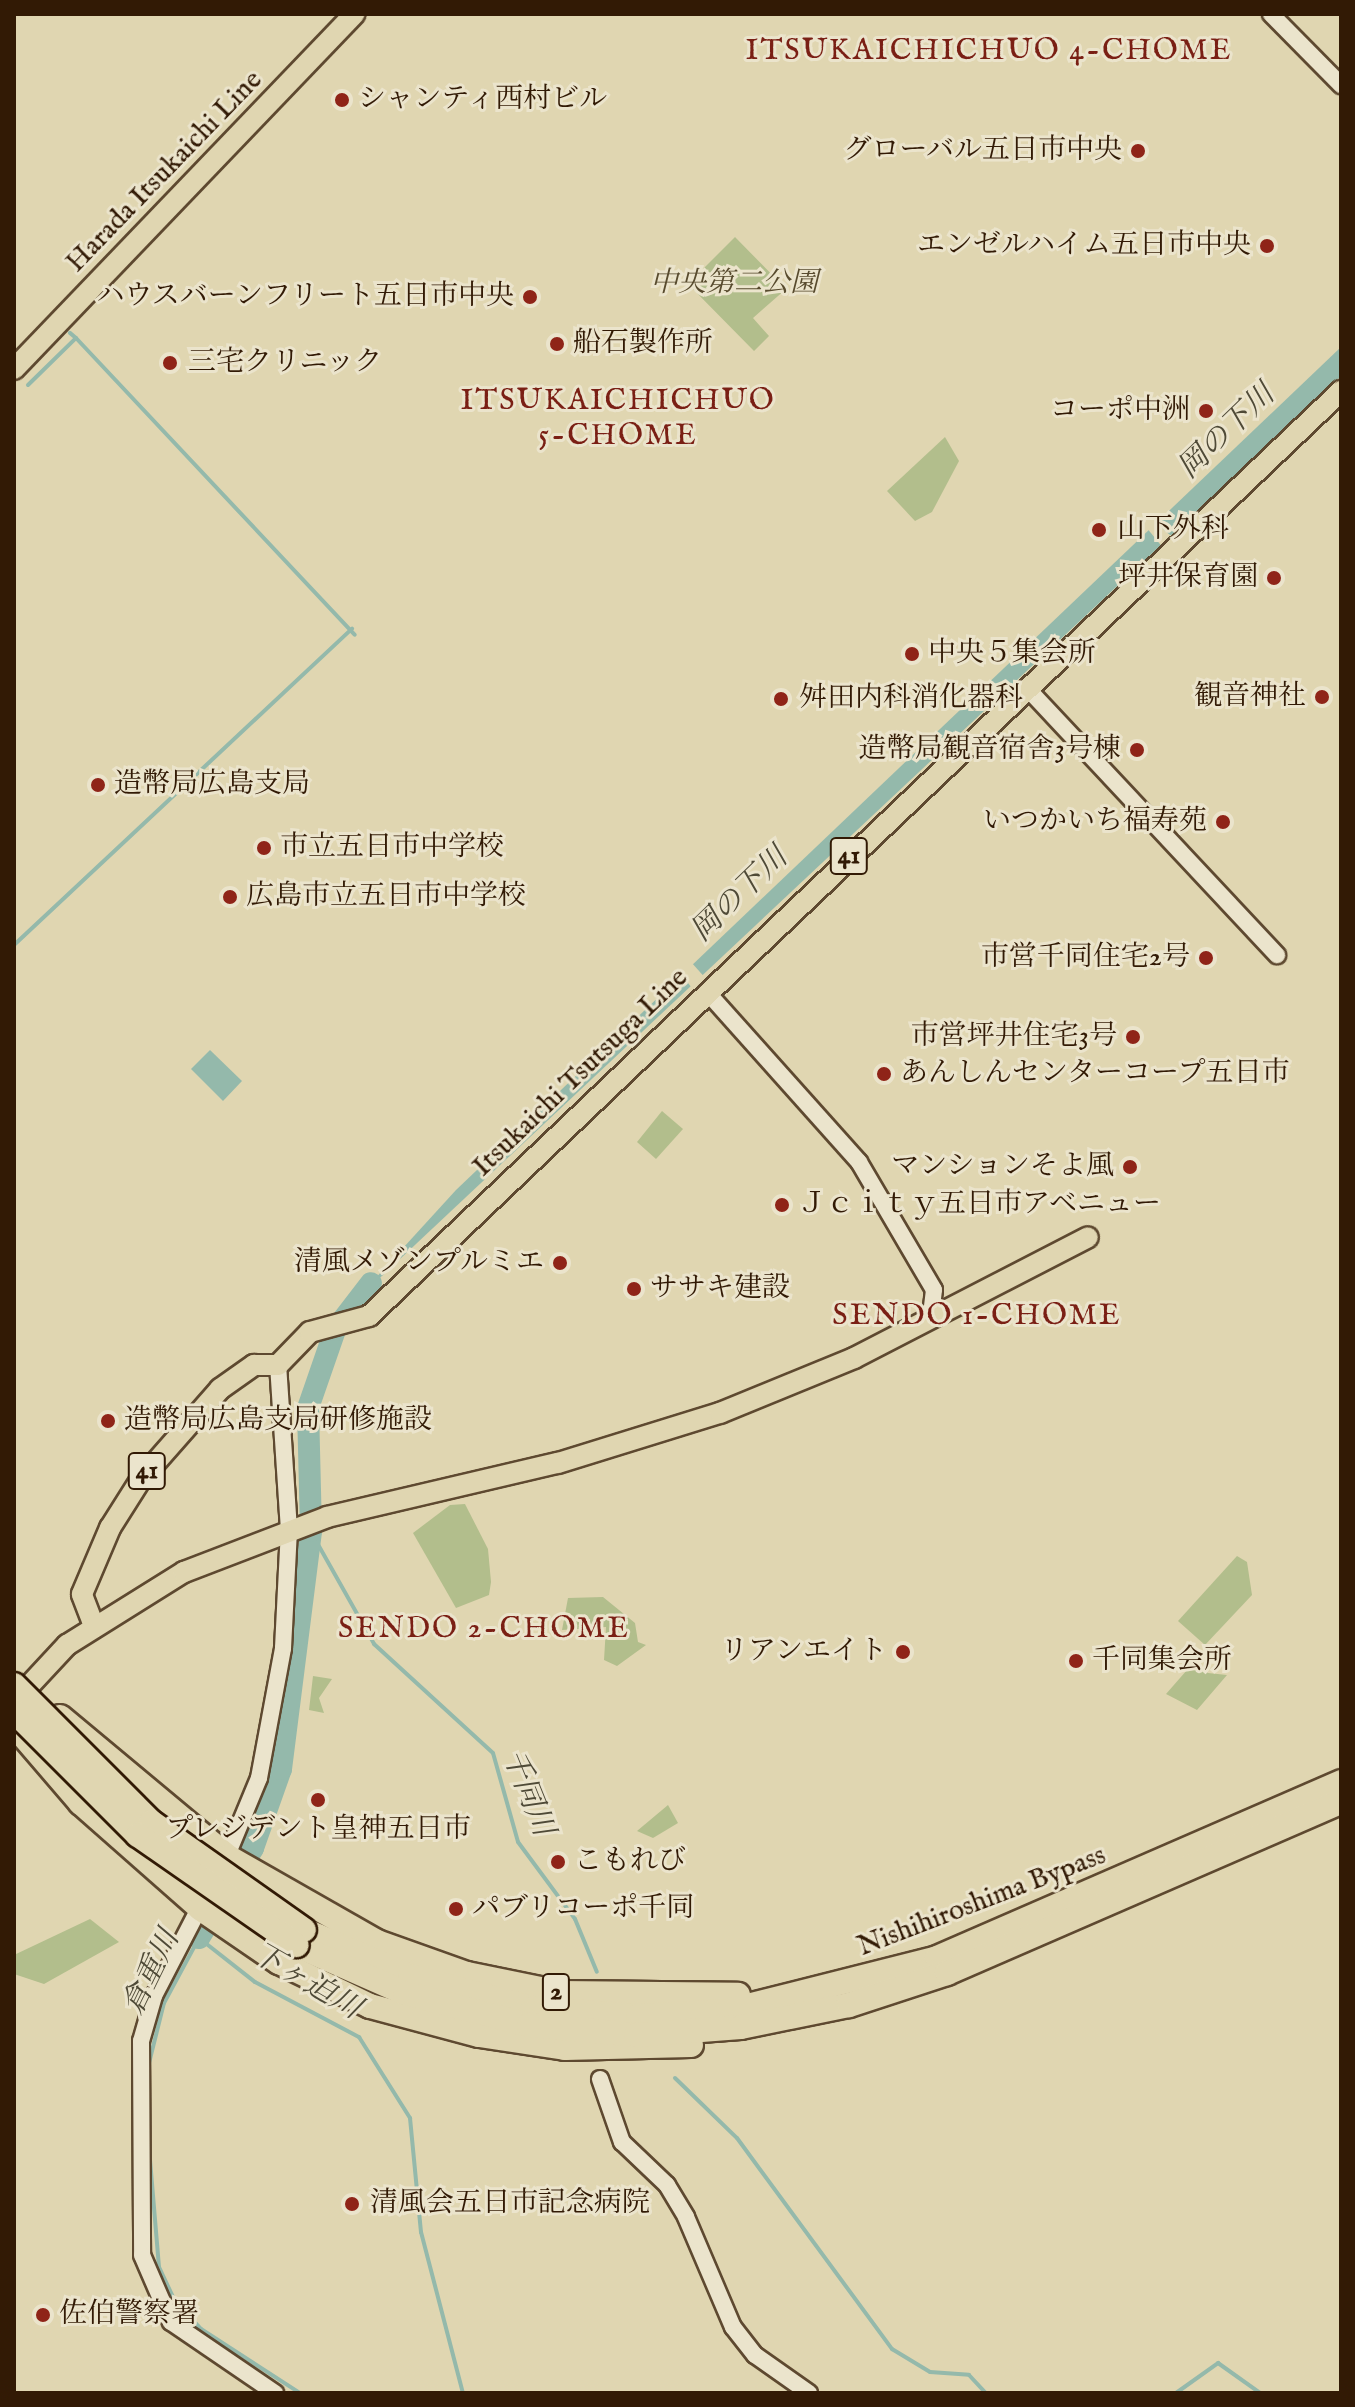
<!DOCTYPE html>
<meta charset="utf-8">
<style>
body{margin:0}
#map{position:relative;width:1355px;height:2407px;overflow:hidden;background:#e0d6b1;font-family:"IM FELL English","Noto Serif JP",serif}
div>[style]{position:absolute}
.green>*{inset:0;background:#b2be8c}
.water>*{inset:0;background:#94b9ab}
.pier>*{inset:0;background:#e0d6b1}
.stream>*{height:4px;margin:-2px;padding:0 2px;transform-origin:2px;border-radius:2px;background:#94b9ab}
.river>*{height:22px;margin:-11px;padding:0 11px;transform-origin:11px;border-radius:11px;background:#94b9ab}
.roads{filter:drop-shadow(2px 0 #5e4930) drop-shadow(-2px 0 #5e4930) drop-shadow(0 2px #5e4930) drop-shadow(0 -2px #5e4930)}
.minor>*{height:16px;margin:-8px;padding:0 8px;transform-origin:8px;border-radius:8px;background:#ebe4cc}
.major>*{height:20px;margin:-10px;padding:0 10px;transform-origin:10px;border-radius:10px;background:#e0d6b1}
.highway>*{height:24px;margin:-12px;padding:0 12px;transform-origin:12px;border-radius:12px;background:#e0d6b1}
.bridges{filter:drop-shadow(2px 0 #321a05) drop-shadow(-2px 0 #321a05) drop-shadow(0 2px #321a05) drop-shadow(0 -2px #321a05)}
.highway-bridge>*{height:24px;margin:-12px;padding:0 12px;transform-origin:12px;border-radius:12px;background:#e0d6b1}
.dots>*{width:22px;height:22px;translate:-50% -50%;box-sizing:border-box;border:4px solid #ebe4cc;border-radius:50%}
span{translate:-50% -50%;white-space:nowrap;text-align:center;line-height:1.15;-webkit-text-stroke:6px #ebe4cc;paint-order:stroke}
.shield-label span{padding:2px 6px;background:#ebe4cc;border:2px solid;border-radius:6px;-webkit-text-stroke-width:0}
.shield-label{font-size:26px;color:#321a05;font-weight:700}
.poi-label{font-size:28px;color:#321a05}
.left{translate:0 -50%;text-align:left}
.right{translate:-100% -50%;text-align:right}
.street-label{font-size:28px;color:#321a05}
.park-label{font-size:28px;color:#584b2e;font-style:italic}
.neighbourhood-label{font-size:30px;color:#7a1f14;letter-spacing:2px}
.water-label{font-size:30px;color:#4f4a37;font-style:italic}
.frame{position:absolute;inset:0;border:16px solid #321a05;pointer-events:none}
</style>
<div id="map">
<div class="green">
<div style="clip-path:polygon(735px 237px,786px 289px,753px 318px,769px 336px,754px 351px,688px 284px)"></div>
<div style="clip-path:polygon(945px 437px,959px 461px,932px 512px,915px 521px,887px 491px)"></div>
<div style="clip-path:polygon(662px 1111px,683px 1129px,656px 1159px,637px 1142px)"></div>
<div style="clip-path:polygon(465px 1504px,488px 1549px,491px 1582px,489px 1595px,456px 1608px,413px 1533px,450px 1505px)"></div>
<div style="clip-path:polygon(1237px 1556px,1247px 1562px,1252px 1595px,1205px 1645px,1178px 1621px)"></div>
<div style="clip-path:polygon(603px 1597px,635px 1623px,638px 1642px,646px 1645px,617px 1666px,604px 1660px,606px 1627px,562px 1630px,568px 1598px)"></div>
<div style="clip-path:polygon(1194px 1662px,1208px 1673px,1227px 1675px,1197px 1710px,1166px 1694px)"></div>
<div style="clip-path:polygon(313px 1676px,332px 1679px,319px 1698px,324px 1713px,309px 1710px)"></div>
<div style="clip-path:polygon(668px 1805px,678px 1823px,653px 1838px,637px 1831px)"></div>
<div style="clip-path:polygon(90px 1919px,119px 1942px,44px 1984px,14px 1974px,14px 1955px)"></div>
</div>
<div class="water">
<div style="clip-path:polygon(1341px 347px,1341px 376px,351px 1305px,456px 1190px)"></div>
<div style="clip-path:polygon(210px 1050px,242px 1081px,223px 1101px,191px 1069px)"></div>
</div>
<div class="pier">
<div style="clip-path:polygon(1153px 521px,1175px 539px,1164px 549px,1146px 527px)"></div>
<div style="clip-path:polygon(691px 962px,708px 981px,696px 993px,680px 973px)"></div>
</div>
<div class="stream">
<div style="left:76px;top:338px;width:407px;rotate:46.8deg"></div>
<div style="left:28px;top:385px;width:67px;rotate:-44.4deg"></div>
<div style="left:76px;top:338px;width:8px;rotate:-140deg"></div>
<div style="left:14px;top:945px;width:463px;rotate:-43.1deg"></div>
<div style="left:311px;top:1532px;width:129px;rotate:60.6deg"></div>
<div style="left:374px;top:1644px;width:161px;rotate:42.5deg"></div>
<div style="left:493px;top:1753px;width:92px;rotate:74.3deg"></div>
<div style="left:518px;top:1842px;width:96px;rotate:53.5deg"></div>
<div style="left:575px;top:1919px;width:57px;rotate:67.5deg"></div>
<div style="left:149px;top:2063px;width:62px;rotate:-76deg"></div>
<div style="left:164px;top:2003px;width:74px;rotate:-61.7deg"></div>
<div style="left:199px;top:1938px;width:71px;rotate:38.2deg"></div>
<div style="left:255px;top:1982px;width:118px;rotate:27.9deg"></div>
<div style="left:359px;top:2037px;width:96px;rotate:57.8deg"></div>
<div style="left:410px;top:2118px;width:115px;rotate:84.5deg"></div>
<div style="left:421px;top:2232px;width:166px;rotate:75.4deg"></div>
<div style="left:675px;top:2078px;width:86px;rotate:44.1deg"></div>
<div style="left:737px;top:2138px;width:262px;rotate:53.7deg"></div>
<div style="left:892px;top:2349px;width:44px;rotate:31.2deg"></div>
<div style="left:930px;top:2372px;width:39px;rotate:4deg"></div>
<div style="left:969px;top:2375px;width:25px;rotate:47deg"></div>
<div style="left:149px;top:2148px;width:119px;rotate:85.2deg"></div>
<div style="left:159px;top:2267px;width:38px;rotate:65deg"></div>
<div style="left:175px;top:2301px;width:38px;rotate:47deg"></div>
<div style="left:201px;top:2329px;width:118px;rotate:32.9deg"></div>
<div style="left:1176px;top:2393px;width:52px;rotate:-35.5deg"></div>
<div style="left:1218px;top:2363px;width:52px;rotate:35.5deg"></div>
</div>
<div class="river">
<div style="left:199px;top:1938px;width:105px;rotate:-59deg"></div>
<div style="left:253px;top:1848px;width:84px;rotate:-70.5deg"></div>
<div style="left:281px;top:1769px;width:240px;rotate:-82.8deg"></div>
<div style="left:311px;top:1531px;width:123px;rotate:-91.4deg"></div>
<div style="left:308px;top:1408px;width:83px;rotate:-70.9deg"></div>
<div style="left:335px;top:1330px;width:59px;rotate:-52.5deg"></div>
</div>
<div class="roads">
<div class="minor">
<div style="left:1271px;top:14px;width:100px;rotate:45.4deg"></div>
<div style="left:1027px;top:688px;width:366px;rotate:46.9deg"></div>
<div style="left:707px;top:992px;width:228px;rotate:48.2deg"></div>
<div style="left:859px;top:1162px;width:148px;rotate:59.6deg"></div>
<div style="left:934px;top:1290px;width:25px;rotate:97deg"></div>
<div style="left:931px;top:1315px;width:12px;rotate:138deg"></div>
<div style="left:223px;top:1865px;width:94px;rotate:-67.5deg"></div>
<div style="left:259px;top:1778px;width:132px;rotate:-79.5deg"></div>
<div style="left:283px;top:1648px;width:118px;rotate:-87.1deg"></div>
<div style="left:289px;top:1530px;width:165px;rotate:-93.8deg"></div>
<div style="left:204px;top:1899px;width:109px;rotate:117.3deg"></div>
<div style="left:154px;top:1996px;width:47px;rotate:106.1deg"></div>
<div style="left:141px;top:2041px;width:214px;rotate:89.7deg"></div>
<div style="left:142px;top:2255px;width:73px;rotate:66.6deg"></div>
<div style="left:171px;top:2322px;width:126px;rotate:34.3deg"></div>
<div style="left:600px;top:2079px;width:67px;rotate:70.8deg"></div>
<div style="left:622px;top:2142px;width:62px;rotate:43.7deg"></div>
<div style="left:667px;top:2185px;width:37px;rotate:59deg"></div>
<div style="left:686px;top:2217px;width:120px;rotate:66.9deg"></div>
<div style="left:733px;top:2327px;width:36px;rotate:52deg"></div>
<div style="left:755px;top:2355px;width:66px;rotate:35.1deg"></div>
</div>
<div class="major">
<div style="left:14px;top:369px;width:492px;rotate:-46.2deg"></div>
<div style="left:94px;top:1626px;width:34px;rotate:-111deg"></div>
<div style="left:82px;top:1594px;width:72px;rotate:-67deg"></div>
<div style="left:110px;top:1528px;width:58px;rotate:-57.7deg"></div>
<div style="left:141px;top:1479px;width:120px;rotate:-48.7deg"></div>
<div style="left:220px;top:1389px;width:42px;rotate:-35.2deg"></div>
<div style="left:254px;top:1365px;width:24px"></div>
<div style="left:278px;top:1365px;width:46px;rotate:-45.9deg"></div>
<div style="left:310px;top:1332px;width:61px;rotate:-15.2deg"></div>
<div style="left:369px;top:1316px;width:1342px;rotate:-43.58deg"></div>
<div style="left:14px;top:1702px;width:78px;rotate:-47.1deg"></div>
<div style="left:67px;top:1645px;width:138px;rotate:-32deg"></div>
<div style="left:184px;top:1572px;width:153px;rotate:-21deg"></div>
<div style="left:327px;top:1517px;width:237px;rotate:-13.2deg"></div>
<div style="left:558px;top:1463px;width:170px;rotate:-17.2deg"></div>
<div style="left:720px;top:1413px;width:145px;rotate:-22.3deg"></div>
<div style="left:854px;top:1358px;width:263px;rotate:-27.3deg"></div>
</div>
<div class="highway">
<div style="left:60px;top:1717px;width:219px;rotate:39.8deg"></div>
<div style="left:228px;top:1857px;width:172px;rotate:29.7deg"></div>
<div style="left:377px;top:1942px;width:96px;rotate:19.6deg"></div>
<div style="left:467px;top:1974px;width:95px;rotate:11.5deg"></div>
<div style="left:560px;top:1993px;width:178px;rotate:0.6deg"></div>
<div style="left:14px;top:1725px;width:103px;rotate:49.3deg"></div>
<div style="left:81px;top:1803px;width:159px;rotate:41.4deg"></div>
<div style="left:200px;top:1908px;width:96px;rotate:34.4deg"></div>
<div style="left:279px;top:1962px;width:101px;rotate:25.8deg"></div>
<div style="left:370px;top:2006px;width:113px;rotate:14.9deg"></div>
<div style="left:479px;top:2035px;width:87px;rotate:8.6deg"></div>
<div style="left:565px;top:2048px;width:126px;rotate:-1.4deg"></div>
<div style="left:304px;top:1930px;width:116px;rotate:23.5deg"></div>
<div style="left:410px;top:1976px;width:127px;rotate:14.6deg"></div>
<div style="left:533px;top:2008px;width:105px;rotate:4.4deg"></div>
<div style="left:638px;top:2016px;width:90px;rotate:-3.2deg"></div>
<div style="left:728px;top:2011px;width:216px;rotate:-14.2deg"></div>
<div style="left:937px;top:1958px;width:441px;rotate:-23.5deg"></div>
<div style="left:296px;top:1945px;width:119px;rotate:23.8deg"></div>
<div style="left:405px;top:1993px;width:128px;rotate:14.5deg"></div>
<div style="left:529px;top:2025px;width:107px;rotate:5.3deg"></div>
<div style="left:636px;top:2035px;width:105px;rotate:-4.4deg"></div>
<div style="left:741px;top:2027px;width:110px;rotate:-11.5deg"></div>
<div style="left:849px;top:2005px;width:103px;rotate:-18.1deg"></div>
<div style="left:947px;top:1973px;width:430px;rotate:-23.5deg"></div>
</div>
</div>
<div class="bridges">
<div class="highway-bridge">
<div style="left:14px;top:1685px;width:194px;rotate:45deg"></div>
<div style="left:151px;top:1822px;width:187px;rotate:35.2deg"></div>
<div style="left:14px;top:1711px;width:175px;rotate:45deg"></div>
<div style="left:138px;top:1835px;width:193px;rotate:34.8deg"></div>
</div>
</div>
<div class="dots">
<div style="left:342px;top:100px;background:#8f2418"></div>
<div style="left:1138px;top:151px;background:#8f2418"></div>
<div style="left:1267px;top:246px;background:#8f2418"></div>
<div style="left:530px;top:297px;background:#8f2418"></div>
<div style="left:557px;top:344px;background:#8f2418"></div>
<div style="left:170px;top:363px;background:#8f2418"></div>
<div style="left:1206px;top:411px;background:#8f2418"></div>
<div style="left:1099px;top:530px;background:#8f2418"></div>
<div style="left:1274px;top:578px;background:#8f2418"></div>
<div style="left:912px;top:654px;background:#8f2418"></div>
<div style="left:1322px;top:697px;background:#8f2418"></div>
<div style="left:781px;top:699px;background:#8f2418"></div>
<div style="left:1137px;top:750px;background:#8f2418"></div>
<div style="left:98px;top:785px;background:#8f2418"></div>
<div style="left:1223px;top:822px;background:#8f2418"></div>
<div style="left:264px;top:848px;background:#8f2418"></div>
<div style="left:230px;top:897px;background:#8f2418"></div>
<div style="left:1206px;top:958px;background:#8f2418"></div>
<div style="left:1133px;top:1037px;background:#8f2418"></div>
<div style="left:884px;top:1074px;background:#8f2418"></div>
<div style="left:1130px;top:1167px;background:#8f2418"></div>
<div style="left:782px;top:1205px;background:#8f2418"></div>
<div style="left:560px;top:1263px;background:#8f2418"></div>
<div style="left:634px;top:1289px;background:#8f2418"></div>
<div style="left:108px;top:1421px;background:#8f2418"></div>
<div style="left:903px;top:1652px;background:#8f2418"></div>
<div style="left:1076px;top:1661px;background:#8f2418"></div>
<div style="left:318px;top:1800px;background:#8f2418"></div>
<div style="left:558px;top:1862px;background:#8f2418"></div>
<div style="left:456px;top:1909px;background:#8f2418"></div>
<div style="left:352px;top:2204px;background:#8f2418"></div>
<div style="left:43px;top:2315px;background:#8f2418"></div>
</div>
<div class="shield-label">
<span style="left:849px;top:856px">41</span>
<span style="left:147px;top:1471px">41</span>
<span style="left:556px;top:1992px">2</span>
</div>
<div class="poi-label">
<span class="left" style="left:358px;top:100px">シャンティ西村ビル</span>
<span class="right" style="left:1122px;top:151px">グローバル五日市中央</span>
<span class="right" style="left:1251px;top:246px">エンゼルハイム五日市中央</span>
<span class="right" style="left:514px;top:297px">ハウスバーンフリート五日市中央</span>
<span class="left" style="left:573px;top:344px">船石製作所</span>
<span class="left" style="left:188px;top:363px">三宅クリニック</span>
<span class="right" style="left:1190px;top:411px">コーポ中洲</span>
<span class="left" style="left:1117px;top:530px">山下外科</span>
<span class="right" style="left:1258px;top:578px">坪井保育園</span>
<span class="left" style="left:928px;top:654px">中央５集会所</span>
<span class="right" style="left:1306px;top:697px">観音神社</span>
<span class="left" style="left:799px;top:699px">舛田内科消化器科</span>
<span class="right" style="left:1121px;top:750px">造幣局観音宿舎3号棟</span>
<span class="left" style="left:114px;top:785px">造幣局広島支局</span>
<span class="right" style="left:1207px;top:822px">いつかいち福寿苑</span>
<span class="left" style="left:280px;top:848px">市立五日市中学校</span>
<span class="left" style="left:246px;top:897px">広島市立五日市中学校</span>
<span class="right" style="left:1190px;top:958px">市営千同住宅2号</span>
<span class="right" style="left:1117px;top:1037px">市営坪井住宅3号</span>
<span class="left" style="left:900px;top:1074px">あんしんセンターコープ五日市</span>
<span class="right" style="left:1114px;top:1167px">マンションそよ風</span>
<span class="left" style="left:798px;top:1205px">Ｊｃｉｔｙ五日市アベニュー</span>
<span class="right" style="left:544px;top:1263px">清風メゾンプルミエ</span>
<span class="left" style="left:650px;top:1289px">ササキ建設</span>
<span class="left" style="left:124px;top:1421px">造幣局広島支局研修施設</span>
<span class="right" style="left:887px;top:1652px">リアンエイト</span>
<span class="left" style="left:1092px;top:1661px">千同集会所</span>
<span style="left:318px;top:1830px">プレジデント皇神五日市</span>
<span class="left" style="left:574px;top:1862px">こもれび</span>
<span class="left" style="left:472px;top:1909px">パブリコーポ千同</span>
<span class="left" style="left:370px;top:2204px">清風会五日市記念病院</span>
<span class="left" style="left:59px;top:2315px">佐伯警察署</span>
</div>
<div class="street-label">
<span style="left:165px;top:172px;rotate:-46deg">Harada Itsukaichi Line</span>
<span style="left:581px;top:1073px;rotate:-44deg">Itsukaichi Tsutsuga Line</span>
<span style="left:982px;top:1902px;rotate:-21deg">Nishihiroshima Bypass</span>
</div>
<div class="park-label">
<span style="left:734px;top:284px">中央第二公園</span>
</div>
<div class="neighbourhood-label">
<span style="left:989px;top:51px">ITSUKAICHICHUO 4-CHOME</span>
<span style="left:618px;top:418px">ITSUKAICHICHUO<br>5-CHOME</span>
<span style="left:977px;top:1316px">SENDO 1-CHOME</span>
<span style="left:484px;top:1629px">SENDO 2-CHOME</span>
</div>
<div class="water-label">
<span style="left:1227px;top:432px;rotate:-44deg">岡の下川</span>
<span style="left:740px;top:895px;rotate:-44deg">岡の下川</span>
<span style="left:527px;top:1793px;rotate:68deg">千同川</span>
<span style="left:152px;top:1973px;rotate:-64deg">倉重川</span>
<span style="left:306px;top:1982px;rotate:30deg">下ヶ迫川</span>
</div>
<div class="frame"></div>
</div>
